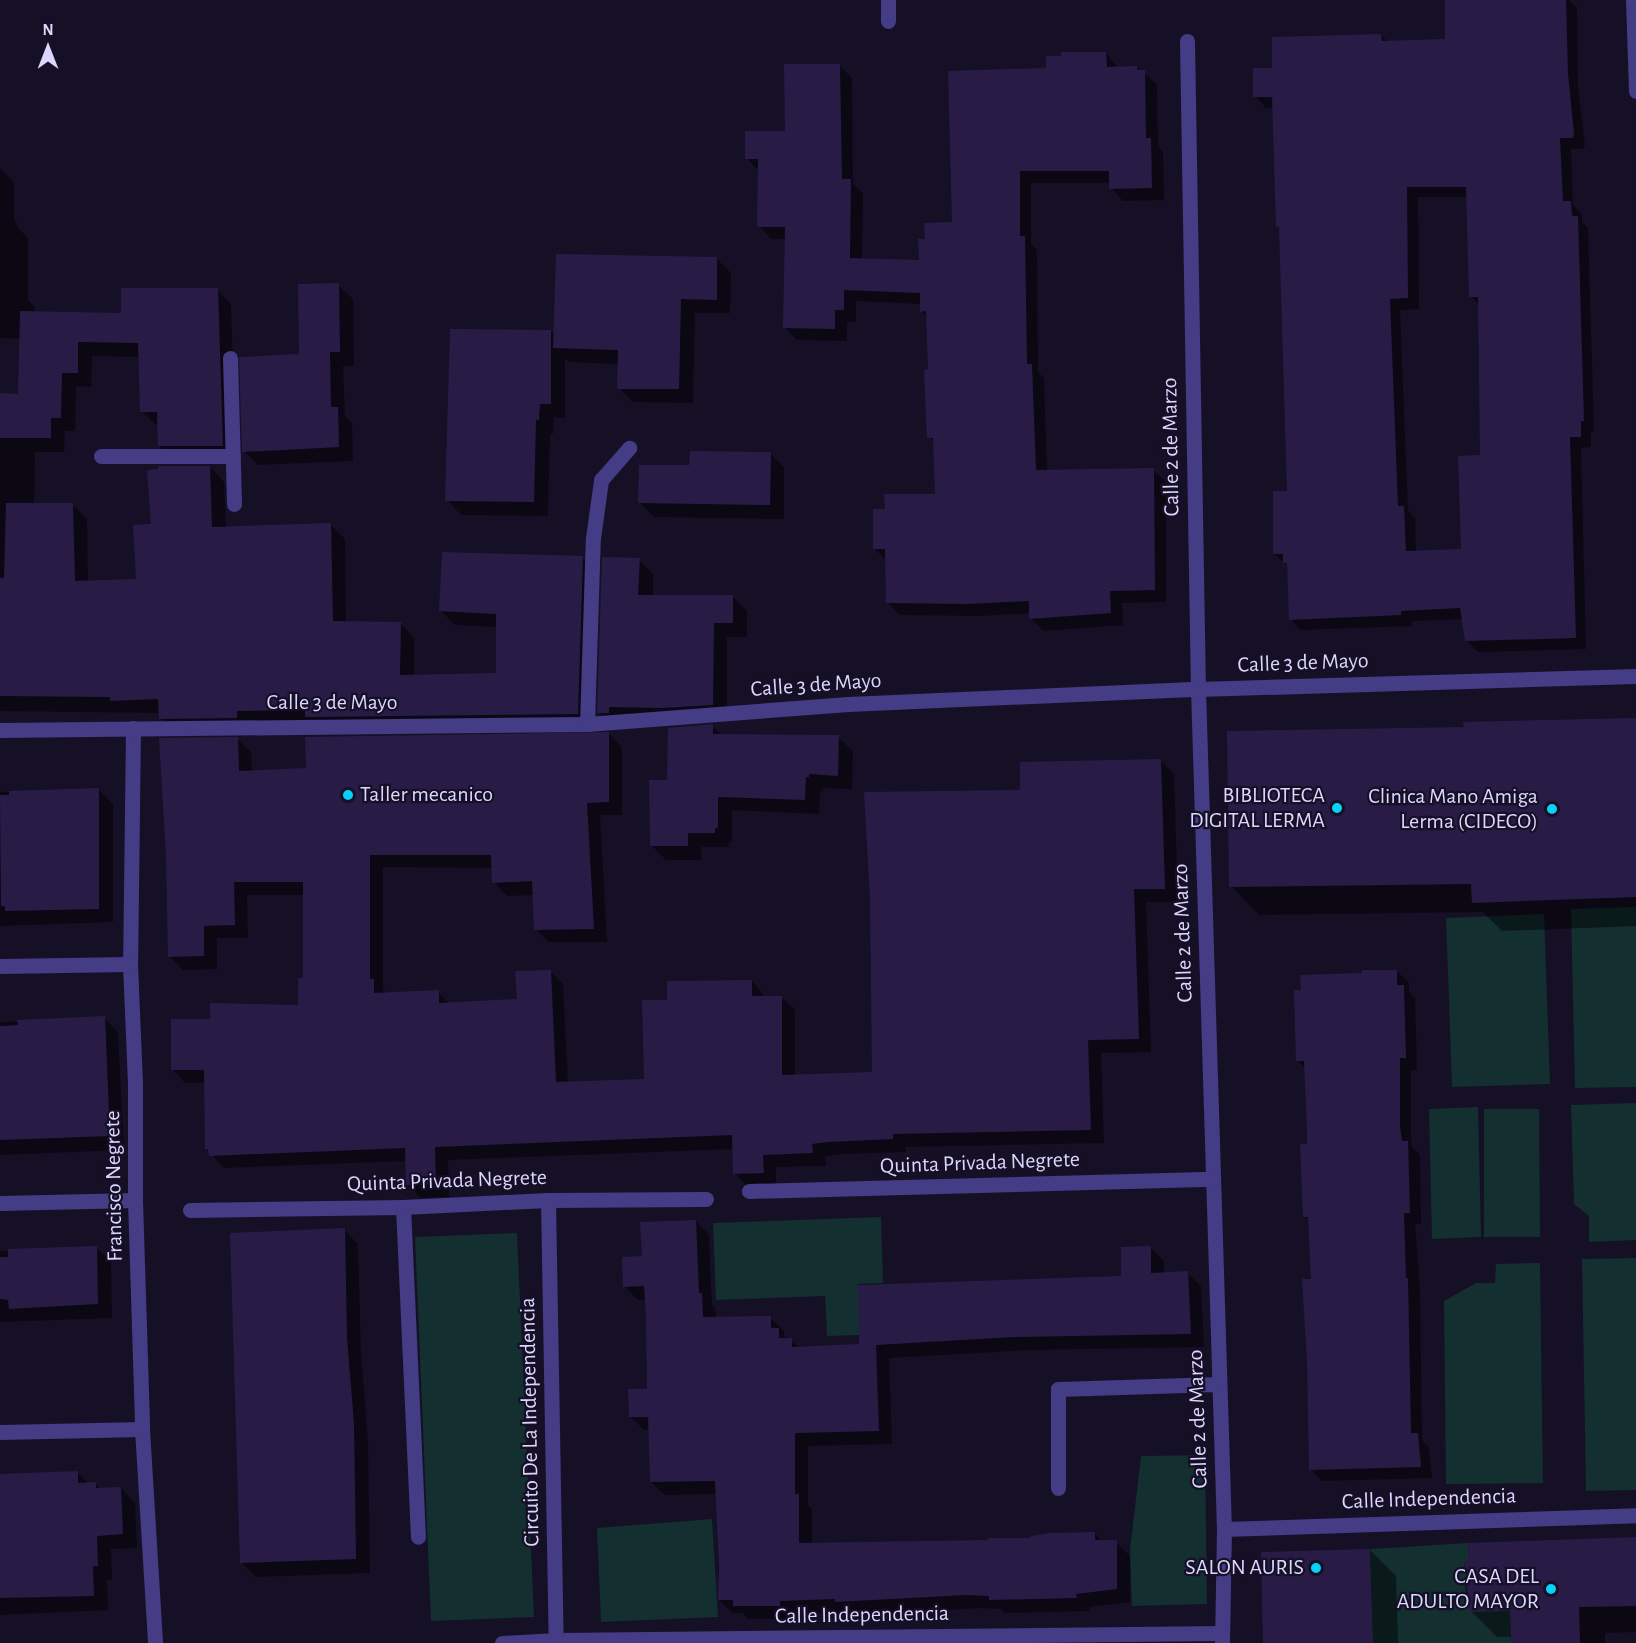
<!DOCTYPE html>
<style>
body{margin:0}
#map{position:relative;width:1636px;height:1643px;overflow:hidden;background:#151026;font-family:"Alegreya Sans",sans-serif}
div>[style]{position:absolute}
.green>*{inset:0;background:#132f30}
.shadow>*{inset:0;background:#0007}
.building>*{inset:0;background:#281c47}
.minor>*{height:15px;margin:-7.5px;padding:0 7.5px;transform-origin:7.5px;border-radius:7.5px;background:#443c84}
.dots>*{width:16px;height:16px;translate:-50% -50%;box-sizing:border-box;border:3px solid #151026;border-radius:50%}
span{translate:-50% -50%;white-space:nowrap;text-align:center;line-height:1.15;-webkit-text-stroke:4.5px #151026;paint-order:stroke}
.street-label{font-size:22px;color:#ddd6fe}
.poi-label{font-size:22px;color:#ddd6fe}
.left{translate:0 -50%;text-align:left}
.right{translate:-100% -50%;text-align:right}
.north{position:absolute;left:18px;top:18px;width:60px;height:60px;-webkit-text-stroke:4px #151026;paint-order:stroke;rotate:0deg;font-size:16px;font-weight:700;line-height:24px;text-align:center;color:#ddd6fe}
.north::after{content:'';display:block;margin:auto;width:21px;height:27px;background:#ddd6fe;clip-path:polygon(50% 0,100% 100%,50% 72%,0 100%)}
</style>
<div id="map">
<div class="green">
<div style="clip-path:polygon(1636px 907px,1636px 1087px,1575px 1088px,1571px 909px)"></div>
<div style="clip-path:polygon(1544px 914px,1550px 1084px,1452px 1087px,1446px 918px)"></div>
<div style="clip-path:polygon(1636px 1103px,1636px 1240px,1589px 1242px,1589px 1216px,1574px 1204px,1571px 1105px)"></div>
<div style="clip-path:polygon(1478px 1107px,1481px 1237px,1432px 1239px,1429px 1109px)"></div>
<div style="clip-path:polygon(1484px 1109px,1539px 1109px,1540px 1237px,1484px 1237px)"></div>
<div style="clip-path:polygon(881px 1217px,883px 1283px,858px 1284px,860px 1335px,827px 1336px,825px 1296px,716px 1300px,713px 1223px)"></div>
<div style="clip-path:polygon(517px 1233px,534px 1617px,431px 1621px,415px 1237px)"></div>
<div style="clip-path:polygon(1636px 1258px,1636px 1490px,1586px 1491px,1582px 1259px)"></div>
<div style="clip-path:polygon(1540px 1263px,1543px 1483px,1446px 1484px,1444px 1301px,1476px 1283px,1495px 1283px,1496px 1264px)"></div>
<div style="clip-path:polygon(1205px 1455px,1207px 1604px,1132px 1606px,1130px 1550px,1141px 1456px)"></div>
<div style="clip-path:polygon(712px 1519px,718px 1617px,601px 1622px,597px 1528px)"></div>
<div style="clip-path:polygon(1468px 1543px,1469px 1560px,1464px 1562px,1464px 1573px,1469px 1573px,1470px 1583px,1465px 1584px,1466px 1594px,1469px 1595px,1470px 1611px,1510px 1611px,1511px 1643px,1373px 1643px,1370px 1549px)"></div>
</div>
<div class="shadow">
<div style="clip-path:polygon(evenodd,1447px 0,1569px 0,1577px 8px,1578px 86px,1585px 145px,1583px 149px,1571px 149px,1573px 205px,1582px 214px,1582px 222px,1588px 228px,1594px 431px,1591px 431px,1591px 447px,1581px 448px,1586px 649px,1478px 652px,1467px 641px,1464px 619px,1412px 621px,1412px 626px,1301px 630px,1290px 619px,1287px 565px,1274px 554px,1288px 492px,1280px 229px,1278px 226px,1274px 108px,1266px 108px,1255px 96px,1274px 69px,1381px 35px,1388px 42px,1447px 40px,1447px 0,1418px 197px,1468px 197px,1471px 296px,1479px 305px,1482px 456px,1462px 551px,1416px 552px,1415px 518px,1408px 511px,1400px 310px,1419px 309px,1418px 197px)"></div>
<div style="clip-path:polygon(1106px 53px,1118px 68px,1137px 67px,1157px 84px,1158px 146px,1163px 152px,1164px 200px,1123px 201px,1111px 188px,1111px 183px,1031px 183px,1031px 244px,1037px 250px,1038px 372px,1044px 378px,1047px 471px,1153px 470px,1166px 482px,1166px 602px,1122px 603px,1123px 625px,1043px 631px,1031px 618px,1031px 613px,981px 616px,900px 615px,888px 603px,887px 561px,875px 549px,886px 510px,937px 495px,935px 443px,929px 437px,928px 318px,922px 312px,922px 304px,856px 301px,856px 322px,847px 322px,847px 341px,797px 340px,785px 327px,786px 239px,771px 239px,759px 226px,759px 171px,747px 159px,787px 132px,839px 65px,852px 78px,853px 184px,863px 193px,862px 260px,920px 262px,927px 241px,954px 224px,1047px 70px)"></div>
<div style="clip-path:polygon(0 168px,14px 182px,14px 218px,18px 228px,28px 238px,28px 300px,35px 307px,35px 313px,122px 315px,217px 290px,231px 304px,236px 460px,174px 460px,159px 446px,159px 425px,156px 425px,141px 411px,140px 357px,92px 356px,91px 387px,76px 386px,75px 431px,65px 431px,64px 452px,35px 452px,34px 505px,72px 504px,87px 519px,88px 582px,137px 581px,152px 525px,210px 467px,224px 482px,226px 528px,330px 524px,345px 539px,346px 623px,400px 623px,414px 638px,414px 676px,497px 674px,497px 627px,455px 625px,440px 610px,582px 558px,597px 572px,591px 728px,174px 733px,160px 718px,160px 713px,0 711px,0 394px,19px 395px,21px 339px,0 338px)"></div>
<div style="clip-path:polygon(716px 258px,731px 273px,730px 313px,695px 313px,693px 403px,633px 402px,619px 388px,619px 364px,569px 362px,565px 358px,565px 418px,554px 417px,553px 434px,550px 434px,548px 516px,461px 515px,447px 500px,551px 331px,555px 336px)"></div>
<div style="clip-path:polygon(338px 285px,353px 299px,354px 366px,343px 366px,345px 416px,352px 423px,353px 461px,258px 465px,244px 451px,301px 356px)"></div>
<div style="clip-path:polygon(770px 453px,784px 468px,784px 519px,654px 517px,640px 503px,691px 467px)"></div>
<div style="clip-path:polygon(639px 560px,653px 574px,653px 596px,732px 596px,747px 611px,747px 637px,727px 637px,727px 719px,613px 727px,599px 713px)"></div>
<div style="clip-path:polygon(1636px 720px,1636px 926px,1502px 931px,1483px 912px,1259px 915px,1231px 886px)"></div>
<div style="clip-path:polygon(712px 726px,722px 735px,838px 737px,853px 751px,852px 789px,823px 788px,823px 791px,820px 791px,819px 814px,732px 810px,732px 842px,729px 842px,729px 847px,701px 847px,702px 860px,666px 860px,651px 845px,668px 782px)"></div>
<div style="clip-path:polygon(609px 734px,622px 747px,622px 815px,600px 815px,607px 942px,549px 942px,535px 929px,534px 895px,507px 896px,494px 882px,493px 868px,383px 867px,383px 990px,387px 994px,438px 992px,450px 1004px,518px 1000px,550px 971px,563px 984px,568px 1083px,645px 1081px,669px 1001px,752px 981px,765px 997px,781px 997px,795px 1010px,795px 1076px,873px 1074px,1022px 792px,1161px 761px,1174px 774px,1178px 902px,1146px 902px,1151px 1052px,1101px 1053px,1104px 1143px,906px 1147px,906px 1152px,842px 1154px,825px 1157px,826px 1166px,776px 1167px,776px 1186px,748px 1187px,735px 1173px,734px 1149px,448px 1160px,449px 1197px,421px 1198px,407px 1185px,407px 1161px,224px 1168px,206px 1148px,206px 1083px,185px 1083px,172px 1069px,211px 1020px,300px 1006px,305px 979px,305px 895px,247px 895px,248px 938px,217px 938px,217px 969px,183px 970px,169px 956px,237px 739px,251px 752px,252px 772px,307px 769px)"></div>
<div style="clip-path:polygon(98px 789px,113px 804px,113px 922px,0 926px,0 792px)"></div>
<div style="clip-path:polygon(1397px 971px,1409px 983px,1409px 992px,1415px 998px,1417px 1070px,1411px 1070px,1411px 1139px,1412px 1147px,1420px 1155px,1421px 1224px,1415px 1224px,1420px 1291px,1422px 1440px,1429px 1447px,1432px 1478px,1322px 1481px,1311px 1469px,1312px 1280px,1310px 1222px,1305px 1217px,1308px 1146px,1306px 1069px,1298px 1060px,1303px 991px)"></div>
<div style="clip-path:polygon(104px 1018px,118px 1032px,124px 1150px,0 1155px,0 1022px)"></div>
<div style="clip-path:polygon(696px 1221px,709px 1235px,712px 1305px,715px 1308px,716px 1318px,770px 1318px,784px 1331px,784px 1336px,800px 1348px,860px 1345px,1123px 1277px,1150px 1247px,1164px 1261px,1164px 1274px,1187px 1273px,1201px 1286px,1204px 1347px,1029px 1350px,889px 1358px,892px 1444px,808px 1446px,808px 1505px,812px 1509px,812px 1545px,1032px 1539px,1094px 1533px,1103px 1542px,1116px 1542px,1130px 1556px,1130px 1602px,1089px 1607px,1089px 1611px,1004px 1613px,1001px 1609px,981px 1608px,850px 1615px,847px 1612px,793px 1614px,793px 1619px,748px 1619px,743px 1613px,733px 1613px,719px 1600px,717px 1494px,665px 1495px,651px 1482px,650px 1430px,644px 1430px,630px 1416px,649px 1390px,646px 1300px,638px 1300px,624px 1286px,644px 1258px)"></div>
<div style="clip-path:polygon(344px 1230px,358px 1244px,361px 1354px,368px 1440px,370px 1573px,256px 1577px,242px 1563px)"></div>
<div style="clip-path:polygon(96px 1247px,111px 1262px,112px 1318px,0 1322px,0 1251px)"></div>
<div style="clip-path:polygon(77px 1472px,89px 1484px,95px 1484px,101px 1489px,121px 1488px,135px 1503px,137px 1548px,111px 1549px,112px 1580px,107px 1580px,108px 1610px,0 1615px,0 1477px)"></div>
<div style="clip-path:polygon(1636px 1538px,1636px 1632px,1605px 1633px,1605px 1643px,1512px 1643px,1512px 1637px,1497px 1637px,1471px 1611px)"></div>
<div style="clip-path:polygon(1370px 1550px,1396px 1576px,1398px 1643px,1265px 1643px)"></div>
</div>
<div class="building">
<div style="clip-path:polygon(evenodd,1445px 0,1566px 0,1568px 74px,1574px 133px,1573px 138px,1560px 138px,1563px 201px,1571px 201px,1572px 216px,1578px 216px,1584px 421px,1581px 421px,1581px 437px,1570px 437px,1576px 638px,1465px 641px,1460px 608px,1401px 611px,1401px 615px,1289px 620px,1287px 563px,1283px 563px,1283px 554px,1273px 554px,1273px 491px,1287px 491px,1279px 227px,1276px 227px,1272px 97px,1253px 97px,1253px 68px,1272px 68px,1272px 37px,1381px 34px,1382px 41px,1445px 39px,1445px 0,1407px 187px,1466px 187px,1469px 297px,1478px 297px,1480px 455px,1458px 456px,1461px 549px,1406px 551px,1404px 506px,1398px 506px,1390px 299px,1408px 298px,1407px 187px)"></div>
<div style="clip-path:polygon(1061px 52px,1106px 52px,1107px 67px,1137px 66px,1137px 70px,1145px 70px,1146px 138px,1151px 138px,1152px 188px,1109px 189px,1109px 171px,1020px 171px,1020px 236px,1025px 236px,1027px 364px,1032px 364px,1036px 470px,1154px 468px,1155px 590px,1110px 591px,1111px 613px,1029px 619px,1029px 601px,967px 604px,886px 603px,885px 549px,873px 549px,873px 509px,885px 509px,884px 494px,935px 494px,933px 438px,927px 438px,924px 370px,928px 369px,926px 311px,920px 312px,920px 293px,844px 290px,844px 310px,835px 310px,835px 329px,783px 328px,785px 227px,757px 227px,758px 159px,745px 159px,745px 131px,785px 131px,784px 64px,840px 64px,842px 179px,851px 179px,850px 258px,919px 260px,918px 239px,925px 239px,924px 223px,952px 222px,948px 71px,1046px 68px,1046px 56px,1061px 56px)"></div>
<div style="clip-path:polygon(556px 254px,717px 257px,717px 300px,681px 299px,679px 389px,617px 389px,618px 350px,553px 348px)"></div>
<div style="clip-path:polygon(339px 283px,340px 352px,330px 352px,331px 407px,338px 407px,339px 447px,242px 452px,239px 357px,299px 354px,298px 284px)"></div>
<div style="clip-path:polygon(121px 288px,218px 288px,223px 446px,158px 446px,157px 412px,140px 412px,138px 343px,78px 342px,78px 373px,62px 373px,61px 418px,51px 418px,51px 438px,0 438px,0 393px,18px 394px,20px 311px,121px 313px)"></div>
<div style="clip-path:polygon(450px 329px,551px 330px,551px 404px,540px 404px,539px 420px,536px 420px,534px 502px,445px 501px)"></div>
<div style="clip-path:polygon(690px 451px,771px 452px,770px 505px,638px 503px,639px 465px,689px 465px)"></div>
<div style="clip-path:polygon(158px 466px,210px 466px,212px 527px,331px 523px,333px 621px,401px 622px,400px 675px,496px 673px,496px 614px,439px 611px,442px 552px,583px 556px,578px 714px,305px 717px,305px 710px,237px 711px,237px 718px,159px 719px,158px 699px,110px 701px,110px 697px,0 696px,0 578px,4px 578px,6px 503px,73px 503px,75px 581px,136px 579px,133px 525px,151px 524px,147px 470px,158px 469px)"></div>
<div style="clip-path:polygon(602px 557px,640px 558px,638px 595px,733px 595px,733px 623px,714px 623px,713px 705px,663px 708px,609px 707px,609px 713px,597px 713px)"></div>
<div style="clip-path:polygon(1636px 718px,1636px 897px,1472px 903px,1471px 884px,1229px 887px,1227px 731px,1464px 727px,1463px 722px)"></div>
<div style="clip-path:polygon(713px 724px,713px 734px,839px 735px,838px 776px,809px 774px,809px 777px,806px 777px,805px 800px,718px 797px,718px 828px,715px 828px,715px 833px,688px 833px,688px 846px,650px 846px,649px 780px,667px 780px,668px 728px)"></div>
<div style="clip-path:polygon(609px 732px,609px 802px,587px 803px,594px 929px,534px 930px,532px 881px,492px 883px,491px 855px,370px 855px,370px 979px,374px 979px,374px 993px,439px 990px,439px 1003px,517px 999px,515px 971px,551px 970px,556px 1082px,644px 1079px,642px 1000px,667px 1000px,667px 981px,752px 980px,752px 996px,782px 996px,782px 1075px,872px 1072px,870px 899px,864px 792px,1020px 790px,1020px 762px,1161px 759px,1165px 889px,1134px 889px,1139px 1039px,1088px 1040px,1091px 1130px,893px 1134px,893px 1139px,828px 1142px,812px 1144px,813px 1153px,763px 1155px,764px 1173px,733px 1174px,732px 1135px,435px 1147px,436px 1184px,406px 1185px,405px 1148px,209px 1156px,208px 1149px,205px 1149px,204px 1070px,171px 1070px,171px 1019px,210px 1019px,210px 1003px,298px 1005px,298px 978px,303px 978px,303px 882px,234px 882px,235px 925px,204px 926px,204px 956px,168px 957px,166px 855px,159px 738px,238px 737px,239px 771px,306px 768px,305px 737px)"></div>
<div style="clip-path:polygon(99px 788px,99px 909px,5px 911px,5px 906px,1px 906px,0 795px,9px 795px,9px 791px)"></div>
<div style="clip-path:polygon(1362px 970px,1397px 970px,1397px 985px,1404px 985px,1406px 1058px,1400px 1058px,1400px 1126px,1402px 1141px,1408px 1141px,1410px 1213px,1404px 1213px,1406px 1278px,1408px 1278px,1411px 1433px,1418px 1433px,1421px 1467px,1309px 1470px,1307px 1361px,1302px 1279px,1311px 1279px,1308px 1217px,1303px 1217px,1300px 1144px,1307px 1144px,1307px 1130px,1304px 1061px,1296px 1061px,1294px 990px,1301px 990px,1300px 975px,1362px 973px)"></div>
<div style="clip-path:polygon(105px 1016px,110px 1136px,0 1140px,0 1026px,18px 1025px,17px 1020px)"></div>
<div style="clip-path:polygon(696px 1220px,699px 1293px,702px 1293px,703px 1317px,771px 1316px,771px 1328px,779px 1328px,779px 1338px,792px 1338px,792px 1347px,859px 1344px,858px 1285px,1121px 1276px,1121px 1247px,1151px 1246px,1151px 1273px,1188px 1271px,1191px 1334px,1014px 1337px,876px 1345px,879px 1431px,795px 1433px,795px 1494px,799px 1494px,799px 1543px,988px 1540px,988px 1538px,1031px 1538px,1031px 1536px,1051px 1533px,1095px 1532px,1095px 1540px,1117px 1540px,1117px 1589px,1076px 1594px,1077px 1598px,989px 1600px,989px 1596px,966px 1595px,835px 1602px,835px 1599px,780px 1601px,780px 1606px,733px 1606px,733px 1600px,718px 1600px,719px 1568px,715px 1481px,650px 1482px,648px 1417px,629px 1417px,628px 1389px,647px 1389px,646px 1316px,644px 1286px,623px 1287px,622px 1257px,642px 1256px,640px 1222px)"></div>
<div style="clip-path:polygon(345px 1228px,347px 1338px,354px 1424px,356px 1559px,240px 1563px,230px 1233px)"></div>
<div style="clip-path:polygon(97px 1246px,98px 1304px,9px 1309px,8px 1300px,0 1299px,0 1257px,8px 1257px,8px 1249px)"></div>
<div style="clip-path:polygon(78px 1471px,78px 1483px,96px 1482px,96px 1488px,121px 1487px,123px 1534px,97px 1536px,98px 1566px,93px 1566px,94px 1596px,0 1598px,0 1474px)"></div>
<div style="clip-path:polygon(1636px 1537px,1636px 1606px,1579px 1607px,1580px 1643px,1511px 1643px,1510px 1611px,1470px 1612px,1464px 1562px,1469px 1560px,1468px 1543px)"></div>
<div style="clip-path:polygon(1370px 1549px,1373px 1643px,1263px 1643px,1261px 1552px)"></div>
</div>
<div class="minor">
<div style="left:888px;top:0;width:21px;rotate:90deg"></div>
<div style="left:1633px;top:0;width:91px;rotate:88.1deg"></div>
<div style="left:1187px;top:41px;width:648px;rotate:89.03deg"></div>
<div style="left:1198px;top:689px;width:840px;rotate:88.23deg"></div>
<div style="left:1224px;top:1529px;width:114px;rotate:91deg"></div>
<div style="left:230px;top:358px;width:146px;rotate:88.4deg"></div>
<div style="left:101px;top:456px;width:132px"></div>
<div style="left:587px;top:724px;width:186px;rotate:-88.2deg"></div>
<div style="left:593px;top:538px;width:59px;rotate:-82.1deg"></div>
<div style="left:601px;top:480px;width:43px;rotate:-48.8deg"></div>
<div style="left:133px;top:728px;width:236px;rotate:90.7deg"></div>
<div style="left:130px;top:964px;width:120px;rotate:87.6deg"></div>
<div style="left:135px;top:1084px;width:116px;rotate:90deg"></div>
<div style="left:135px;top:1200px;width:229px;rotate:88.2deg"></div>
<div style="left:142px;top:1429px;width:214px;rotate:86.5deg"></div>
<div style="left:0;top:730px;width:587px;rotate:-0.59deg"></div>
<div style="left:587px;top:724px;width:262px;rotate:-4.4deg"></div>
<div style="left:848px;top:704px;width:350px;rotate:-2.5deg"></div>
<div style="left:1198px;top:689px;width:438px;rotate:-1.7deg"></div>
<div style="left:0;top:966px;width:130px;rotate:-0.9deg"></div>
<div style="left:749px;top:1191px;width:464px;rotate:-1.5deg"></div>
<div style="left:548px;top:1200px;width:443px;rotate:89deg"></div>
<div style="left:0;top:1203px;width:135px;rotate:-1.3deg"></div>
<div style="left:403px;top:1207px;width:330px;rotate:87.4deg"></div>
<div style="left:190px;top:1210px;width:213px;rotate:-0.8deg"></div>
<div style="left:403px;top:1207px;width:145px;rotate:-2.8deg"></div>
<div style="left:548px;top:1200px;width:158px;rotate:-0.4deg"></div>
<div style="left:0;top:1432px;width:142px;rotate:-1.2deg"></div>
<div style="left:1058px;top:1488px;width:99px;rotate:-90deg"></div>
<div style="left:1058px;top:1389px;width:160px;rotate:-1.8deg"></div>
<div style="left:1224px;top:1529px;width:412px;rotate:-1.9deg"></div>
<div style="left:502px;top:1643px;width:54px;rotate:-3.2deg"></div>
<div style="left:556px;top:1640px;width:666px;rotate:-0.6deg"></div>
</div>
<div class="dots">
<div style="left:348px;top:795px;background:#07d0f9"></div>
<div style="left:1337px;top:808px;background:#07d0f9"></div>
<div style="left:1552px;top:809px;background:#07d0f9"></div>
<div style="left:1316px;top:1568px;background:#07d0f9"></div>
<div style="left:1551px;top:1589px;background:#07d0f9"></div>
</div>
<div class="street-label">
<span style="left:1171px;top:447px;rotate:-91deg">Calle 2 de Marzo</span>
<span style="left:1303px;top:663px;rotate:-2deg">Calle 3 de Mayo</span>
<span style="left:816px;top:685px;rotate:-4deg">Calle 3 de Mayo</span>
<span style="left:332px;top:703px">Calle 3 de Mayo</span>
<span style="left:1183px;top:933px;rotate:-92deg">Calle 2 de Marzo</span>
<span style="left:980px;top:1163px;rotate:-2deg">Quinta Privada Negrete</span>
<span style="left:447px;top:1181px;rotate:-2deg">Quinta Privada Negrete</span>
<span style="left:114px;top:1186px;rotate:-91deg">Francisco Negrete</span>
<span style="left:1198px;top:1419px;rotate:-92deg">Calle 2 de Marzo</span>
<span style="left:530px;top:1422px;rotate:-91deg">Circuito De La Independencia</span>
<span style="left:1429px;top:1499px;rotate:-2deg">Calle Independencia</span>
<span style="left:862px;top:1615px;rotate:-1deg">Calle Independencia</span>
</div>
<div class="poi-label">
<span class="left" style="left:360px;top:795px">Taller mecanico</span>
<span class="right" style="left:1325px;top:808px">BIBLIOTECA<br>DIGITAL LERMA</span>
<span class="right" style="left:1538px;top:809px">Clinica Mano Amiga<br>Lerma (CIDECO)</span>
<span class="right" style="left:1304px;top:1568px">SALON AURIS</span>
<span class="right" style="left:1539px;top:1589px">CASA DEL<br>ADULTO MAYOR</span>
</div>
<div class="north">N</div>
</div>
